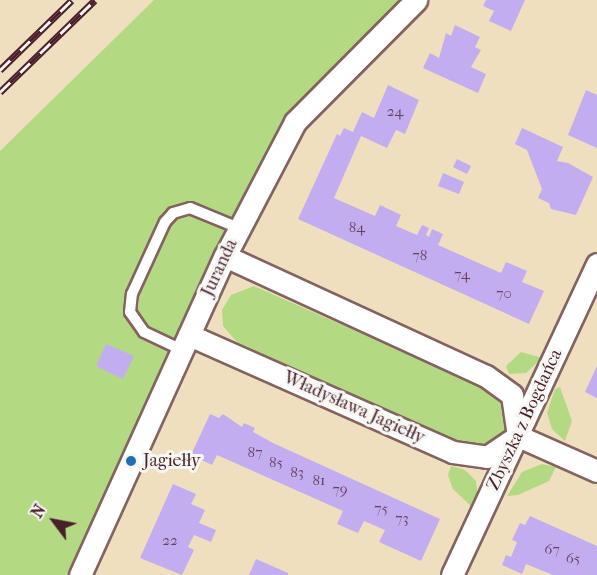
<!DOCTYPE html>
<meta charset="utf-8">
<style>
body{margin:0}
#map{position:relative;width:597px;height:575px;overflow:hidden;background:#efdfbf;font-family:"IM FELL French Canon",serif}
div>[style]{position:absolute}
.green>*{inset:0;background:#b4d983}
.building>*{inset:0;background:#c2adf1}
.roads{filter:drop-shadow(2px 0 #84625f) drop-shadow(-2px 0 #84625f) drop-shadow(0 2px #84625f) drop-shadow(0 -2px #84625f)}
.lane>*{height:10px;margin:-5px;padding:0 5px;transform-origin:5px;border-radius:5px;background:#fff}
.street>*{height:21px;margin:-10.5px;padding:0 10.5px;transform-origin:10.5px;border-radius:10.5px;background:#fff}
.rail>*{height:7px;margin-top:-3.5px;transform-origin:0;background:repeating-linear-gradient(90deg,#f6f6f2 0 14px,#4a1f2b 0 28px);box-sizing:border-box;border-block:2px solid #4a1f2b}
.dots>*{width:16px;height:16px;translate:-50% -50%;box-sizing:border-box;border:3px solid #f6f6f2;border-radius:50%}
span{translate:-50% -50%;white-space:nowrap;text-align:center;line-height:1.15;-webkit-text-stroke:6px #f6f6f2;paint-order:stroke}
.number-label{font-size:15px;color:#68425c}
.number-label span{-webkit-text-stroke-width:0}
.street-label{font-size:18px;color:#4a1f2b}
.poi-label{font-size:18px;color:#4a1f2b}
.left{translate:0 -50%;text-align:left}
.north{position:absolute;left:24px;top:491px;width:60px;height:60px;-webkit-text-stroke:4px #f6f6f2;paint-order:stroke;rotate:302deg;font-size:16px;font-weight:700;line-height:24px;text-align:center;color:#4a1f2b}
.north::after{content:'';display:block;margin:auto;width:21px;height:27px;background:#4a1f2b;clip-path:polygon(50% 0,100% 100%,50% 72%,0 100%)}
</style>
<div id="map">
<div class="green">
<div style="clip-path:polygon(154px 0,416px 0,295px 122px,80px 575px,0 575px,0 151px)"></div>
<div style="clip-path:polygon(254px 286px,494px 392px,504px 402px,507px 430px,498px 442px,483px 448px,464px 444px,237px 342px,223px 326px,222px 310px,231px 295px)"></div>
<div style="clip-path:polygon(521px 352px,542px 358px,526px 373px,509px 374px,506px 366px)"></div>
<div style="clip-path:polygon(560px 387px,572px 421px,565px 441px,552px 429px,547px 413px,555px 389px)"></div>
<div style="clip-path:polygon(542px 464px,556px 467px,549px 481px,518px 495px,507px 496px,522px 472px)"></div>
<div style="clip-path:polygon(451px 466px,465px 470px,476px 481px,478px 498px,472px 507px,453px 489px,448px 475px)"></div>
</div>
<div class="building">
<div style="clip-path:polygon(486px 0,525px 0,511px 31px,489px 21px,494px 11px,483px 6px)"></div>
<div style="clip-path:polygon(455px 25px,480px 37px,475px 47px,481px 50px,471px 67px,486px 74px,478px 93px,423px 68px,430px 53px,439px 58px,446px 33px,451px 36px)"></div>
<div style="clip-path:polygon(388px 85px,419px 100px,405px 134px,396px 130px,387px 148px,361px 136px,334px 198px,375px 216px,380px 205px,401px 215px,396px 226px,417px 235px,422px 225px,429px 228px,426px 235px,429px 237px,432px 229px,443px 234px,438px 245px,501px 273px,506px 262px,527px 271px,522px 282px,544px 291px,529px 324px,298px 219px,337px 134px,340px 136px,344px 128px,353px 132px,362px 112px,374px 118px)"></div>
<div style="clip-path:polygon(586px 90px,597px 95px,597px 148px,568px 135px)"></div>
<div style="clip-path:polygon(522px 128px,563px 147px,557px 161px,568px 163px,593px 177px,576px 215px,551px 209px,549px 203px,538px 198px,542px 189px,527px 150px,515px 144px)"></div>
<div style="clip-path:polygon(457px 159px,471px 166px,467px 174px,453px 167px)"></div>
<div style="clip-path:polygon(443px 173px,464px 182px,459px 194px,438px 186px)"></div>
<div style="clip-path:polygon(106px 344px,134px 356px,123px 379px,96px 366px)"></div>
<div style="clip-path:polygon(597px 366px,597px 398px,585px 392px)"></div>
<div style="clip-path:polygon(210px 414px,219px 418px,223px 414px,242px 427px,244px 423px,255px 428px,253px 432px,273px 443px,440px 519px,421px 561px,379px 542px,385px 530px,364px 521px,358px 533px,337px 524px,343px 511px,217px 455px,212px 465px,191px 455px)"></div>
<div style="clip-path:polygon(173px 484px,196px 494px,191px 504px,205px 510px,199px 523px,216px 530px,211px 542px,194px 535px,188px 547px,194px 550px,182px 575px,140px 558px)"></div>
<div style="clip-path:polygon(530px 516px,597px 546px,597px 575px,553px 575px,526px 564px,522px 574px,502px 565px,506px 555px,511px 557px,517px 542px,512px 540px,520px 523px,525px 525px)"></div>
<div style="clip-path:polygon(256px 559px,288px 573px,288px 575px,249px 575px)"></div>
</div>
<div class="roads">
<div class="lane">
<div style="left:182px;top:350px;width:42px;rotate:-154.7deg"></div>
<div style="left:144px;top:332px;width:24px;rotate:-125deg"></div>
<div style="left:130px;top:312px;width:18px;rotate:-84deg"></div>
<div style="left:132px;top:294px;width:79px;rotate:-65.4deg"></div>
<div style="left:165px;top:222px;width:12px;rotate:-48deg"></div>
<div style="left:173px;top:213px;width:18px;rotate:-16deg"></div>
<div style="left:190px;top:208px;width:53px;rotate:22.2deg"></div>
</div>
<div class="street">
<div style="left:225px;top:256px;width:287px;rotate:24.7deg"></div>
<div style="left:486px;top:376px;width:32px;rotate:36deg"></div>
<div style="left:512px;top:395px;width:41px;rotate:81.7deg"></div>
<div style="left:189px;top:335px;width:289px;rotate:23.9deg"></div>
<div style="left:453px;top:452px;width:34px;rotate:8deg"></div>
<div style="left:487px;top:457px;width:37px;rotate:-34deg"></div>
<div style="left:518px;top:436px;width:86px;rotate:23.9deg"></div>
<div style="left:80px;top:575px;width:350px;rotate:-65.6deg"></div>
<div style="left:225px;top:256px;width:151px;rotate:-62.4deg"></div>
<div style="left:295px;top:122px;width:172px;rotate:-45.2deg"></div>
<div style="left:452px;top:575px;width:343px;rotate:-65deg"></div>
</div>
</div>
<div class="rail">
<div style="left:0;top:70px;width:100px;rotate:-44.2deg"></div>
<div style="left:0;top:92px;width:132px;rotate:-44.1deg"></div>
</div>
<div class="dots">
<div style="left:131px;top:461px;background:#1f6fb2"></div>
</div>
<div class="number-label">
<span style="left:395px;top:112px">24</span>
<span style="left:357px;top:228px">84</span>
<span style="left:420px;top:256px">78</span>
<span style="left:462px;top:275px">74</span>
<span style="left:504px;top:294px">70</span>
<span style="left:255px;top:453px">87</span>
<span style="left:276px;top:463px">85</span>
<span style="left:297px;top:473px">83</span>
<span style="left:319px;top:481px">81</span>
<span style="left:340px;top:490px">79</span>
<span style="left:381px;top:509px">75</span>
<span style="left:402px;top:519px">73</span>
<span style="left:170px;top:541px">22</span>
<span style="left:552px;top:550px">67</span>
<span style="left:573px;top:559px">65</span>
</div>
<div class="street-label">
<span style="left:220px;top:268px;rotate:-65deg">Juranda</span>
<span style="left:354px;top:408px;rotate:24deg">Władysława Jagiełły</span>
<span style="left:525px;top:420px;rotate:-65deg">Zbyszka z Bogdańca</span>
</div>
<div class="poi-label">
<span class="left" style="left:143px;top:461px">Jagiełły</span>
</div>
<div class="north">N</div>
</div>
